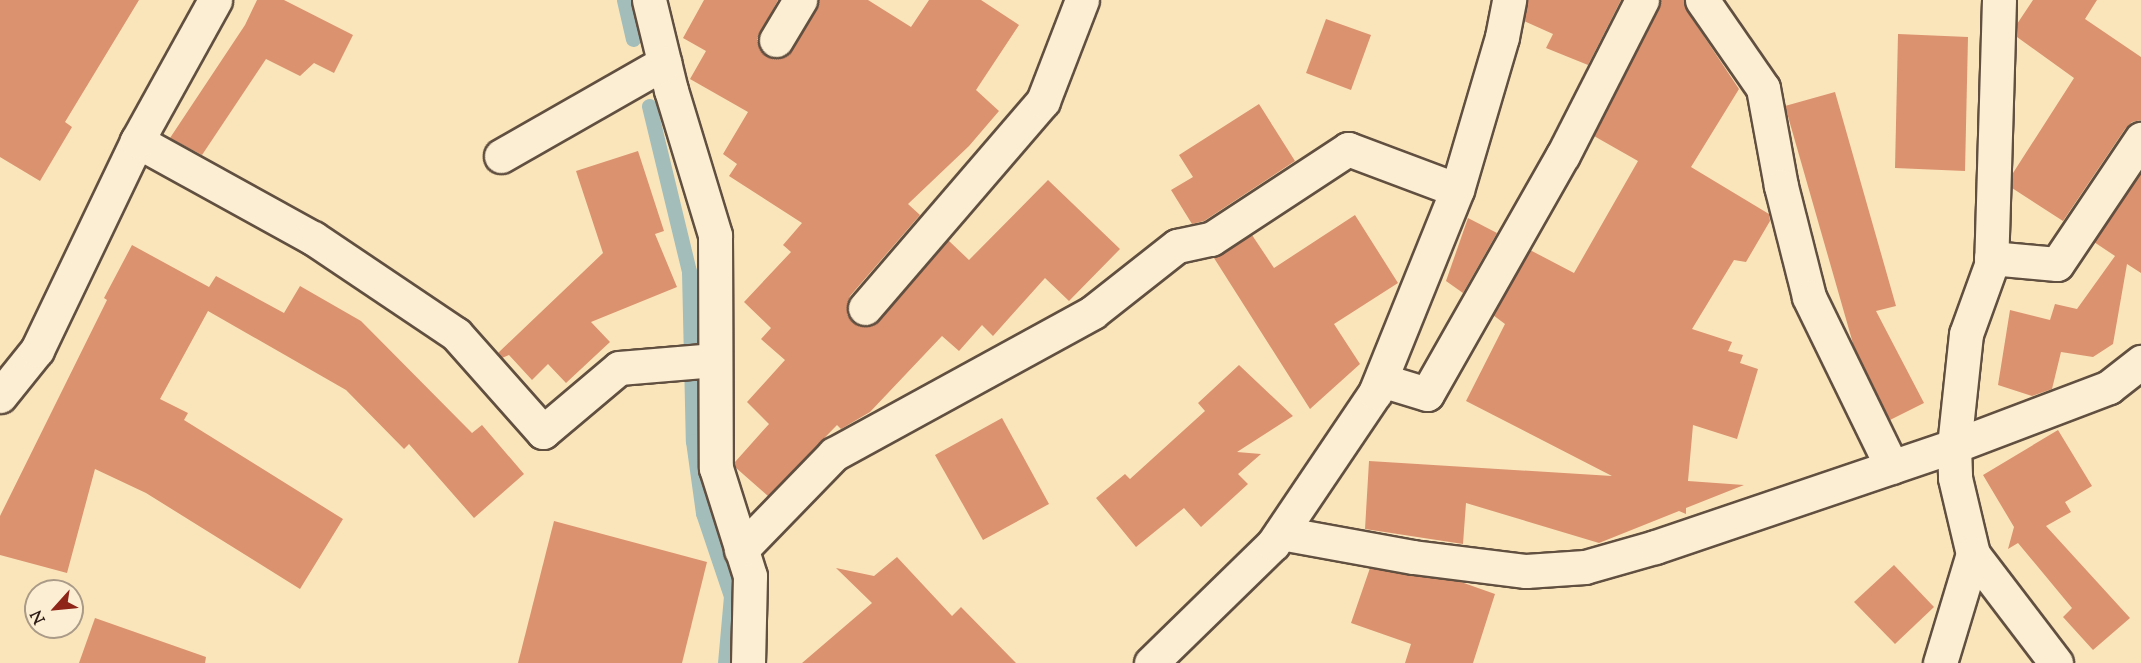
<!DOCTYPE html>
<style>
body{margin:0}
#map{position:relative;width:2141px;height:663px;overflow:hidden;background:#fae5bb;font-family:"Sorts Mill Goudy",serif}
div>[style]{position:absolute}
.stream>*{height:15px;margin:-7.5px;padding:0 7.5px;transform-origin:7.5px;border-radius:7.5px;background:#a2bdba}
.building>*{inset:0;background:#db926f}
.roads{filter:drop-shadow(2px 0 #614f40) drop-shadow(-2px 0 #614f40) drop-shadow(0 2px #614f40) drop-shadow(0 -2px #614f40)}
.minor>*{height:33px;margin:-16.5px;padding:0 16.5px;transform-origin:16.5px;border-radius:16.5px;background:#fceed3}
span{translate:-50% -50%;white-space:nowrap;text-align:center;line-height:1.15;-webkit-text-stroke:4.5px #fceed3;paint-order:stroke}
.north{position:absolute;left:24px;top:579px;width:60px;height:60px;box-sizing:border-box;background:#fceed3;border:2px solid #aa9a88;border-radius:50%;rotate:243deg;font-size:16px;font-weight:700;line-height:24px;text-align:center;color:#2e1d17}
.north::after{content:'';display:block;margin:auto;width:21px;height:27px;background:#8f2418;clip-path:polygon(50% 0,100% 100%,50% 72%,0 100%)}
</style>
<div id="map">
<div class="stream">
<div style="left:624px;top:0;width:40px;rotate:77deg"></div>
<div style="left:649px;top:106px;width:170px;rotate:76.4deg"></div>
<div style="left:689px;top:271px;width:170px;rotate:88.7deg"></div>
<div style="left:693px;top:441px;width:73px;rotate:82.1deg"></div>
<div style="left:703px;top:513px;width:88px;rotate:71.4deg"></div>
<div style="left:731px;top:596px;width:67px;rotate:95.1deg"></div>
</div>
<div class="building">
<div style="clip-path:polygon(0 0,139px 0,65px 122px,72px 127px,40px 181px,0 157px)"></div>
<div style="clip-path:polygon(257px 0,284px 0,353px 35px,334px 73px,314px 63px,300px 76px,266px 59px,202px 155px,170px 138px,245px 25px)"></div>
<div style="clip-path:polygon(704px 0,778px 0,757px 39px,760px 50px,767px 56px,775px 59px,785px 57px,792px 50px,816px 10px,819px 0,868px 0,911px 27px,929px 0,981px 0,1019px 25px,976px 90px,999px 111px,969px 146px,908px 204px,920px 215px,850px 296px,847px 305px,847px 314px,853px 323px,862px 326px,871px 326px,879px 321px,948px 240px,969px 260px,1048px 180px,1120px 249px,1069px 301px,1045px 278px,993px 336px,982px 325px,959px 351px,942px 336px,870px 412px,841px 429px,837px 425px,768px 496px,735px 467px,735px 462px,769px 424px,747px 402px,785px 360px,761px 339px,771px 328px,744px 302px,791px 252px,783px 245px,802px 223px,729px 176px,737px 164px,723px 154px,748px 112px,690px 79px,706px 51px,683px 38px)"></div>
<div style="clip-path:polygon(1527px 0,1621px 0,1588px 65px,1546px 48px,1553px 34px,1524px 21px)"></div>
<div style="clip-path:polygon(1661px 0,1684px 0,1687px 11px,1739px 89px,1691px 167px,1769px 214px,1770px 221px,1746px 262px,1734px 260px,1692px 329px,1732px 342px,1728px 351px,1743px 355px,1740px 363px,1758px 369px,1737px 439px,1693px 425px,1688px 481px,1744px 485px,1686px 508px,1686px 514px,1679px 511px,1599px 543px,1466px 503px,1463px 544px,1365px 529px,1369px 461px,1612px 476px,1466px 401px,1505px 324px,1493px 315px,1530px 250px,1574px 273px,1638px 161px,1594px 136px)"></div>
<div style="clip-path:polygon(2033px 0,2097px 0,2085px 19px,2141px 57px,2141px 120px,2132px 122px,2125px 129px,2063px 221px,2012px 188px,2013px 173px,2074px 78px,2017px 37px,2017px 24px)"></div>
<div style="clip-path:polygon(1326px 19px,1371px 35px,1351px 90px,1306px 73px)"></div>
<div style="clip-path:polygon(1898px 34px,1968px 37px,1965px 171px,1895px 168px)"></div>
<div style="clip-path:polygon(1835px 92px,1896px 306px,1876px 311px,1924px 403px,1890px 420px,1854px 347px,1785px 106px)"></div>
<div style="clip-path:polygon(1259px 104px,1295px 161px,1204px 221px,1192px 224px,1171px 190px,1193px 177px,1179px 155px)"></div>
<div style="clip-path:polygon(638px 151px,664px 231px,655px 234px,677px 287px,591px 322px,610px 342px,566px 383px,548px 364px,532px 380px,509px 355px,502px 358px,498px 353px,603px 253px,576px 171px)"></div>
<div style="clip-path:polygon(2141px 173px,2141px 273px,2127px 264px,2113px 344px,2093px 357px,2061px 352px,2052px 389px,2032px 396px,1998px 385px,2010px 310px,2050px 320px,2055px 304px,2077px 309px,2115px 256px,2094px 242px)"></div>
<div style="clip-path:polygon(1355px 215px,1398px 283px,1334px 324px,1360px 364px,1310px 409px,1214px 258px,1252px 235px,1274px 268px)"></div>
<div style="clip-path:polygon(1468px 218px,1497px 233px,1463px 293px,1446px 281px)"></div>
<div style="clip-path:polygon(132px 245px,209px 287px,216px 276px,284px 313px,300px 286px,361px 321px,472px 433px,482px 425px,524px 474px,474px 518px,409px 444px,404px 449px,346px 390px,208px 311px,160px 399px,188px 413px,184px 420px,343px 519px,300px 589px,146px 493px,95px 469px,67px 573px,0 555px,0 516px,107px 300px,104px 298px)"></div>
<div style="clip-path:polygon(1239px 365px,1293px 416px,1237px 452px,1261px 454px,1238px 474px,1248px 484px,1201px 527px,1184px 508px,1136px 547px,1096px 498px,1125px 474px,1130px 479px,1205px 411px,1198px 403px)"></div>
<div style="clip-path:polygon(1002px 418px,1049px 504px,983px 540px,935px 455px)"></div>
<div style="clip-path:polygon(2058px 430px,2092px 486px,2065px 502px,2071px 512px,2046px 526px,2130px 618px,2093px 650px,2063px 617px,2072px 608px,2018px 543px,2008px 549px,2014px 527px,1983px 475px)"></div>
<div style="clip-path:polygon(554px 521px,707px 562px,682px 663px,518px 663px)"></div>
<div style="clip-path:polygon(897px 557px,952px 616px,961px 607px,1016px 663px,802px 663px,872px 603px,836px 568px,874px 576px)"></div>
<div style="clip-path:polygon(1894px 565px,1934px 607px,1895px 644px,1854px 602px)"></div>
<div style="clip-path:polygon(1370px 568px,1461px 582px,1495px 594px,1473px 663px,1405px 663px,1411px 644px,1351px 623px)"></div>
<div style="clip-path:polygon(95px 618px,206px 657px,205px 663px,79px 663px)"></div>
</div>
<div class="roads">
<div class="minor">
<div style="left:649px;top:0;width:93px;rotate:76.3deg"></div>
<div style="left:671px;top:90px;width:152px;rotate:73.1deg"></div>
<div style="left:715px;top:235px;width:233px;rotate:89.8deg"></div>
<div style="left:716px;top:468px;width:113px;rotate:72.5deg"></div>
<div style="left:750px;top:576px;width:87px;rotate:91.3deg"></div>
<div style="left:1702px;top:0;width:107px;rotate:55.3deg"></div>
<div style="left:1763px;top:88px;width:100px;rotate:79.6deg"></div>
<div style="left:1781px;top:186px;width:114px;rotate:75.8deg"></div>
<div style="left:1809px;top:297px;width:189px;rotate:64deg"></div>
<div style="left:1999px;top:0;width:265px;rotate:91.7deg"></div>
<div style="left:1991px;top:265px;width:73px;rotate:109.9deg"></div>
<div style="left:1966px;top:334px;width:113px;rotate:96.1deg"></div>
<div style="left:1954px;top:446px;width:32px;rotate:88deg"></div>
<div style="left:1955px;top:478px;width:78px;rotate:76.7deg"></div>
<div style="left:1973px;top:554px;width:137px;rotate:52.7deg"></div>
<div style="left:776px;top:40px;width:47px;rotate:-59deg"></div>
<div style="left:137px;top:141px;width:201px;rotate:28.9deg"></div>
<div style="left:313px;top:238px;width:172px;rotate:33.9deg"></div>
<div style="left:456px;top:334px;width:131px;rotate:48.4deg"></div>
<div style="left:543px;top:432px;width:99px;rotate:-40.1deg"></div>
<div style="left:619px;top:368px;width:96px;rotate:-4.8deg"></div>
<div style="left:501px;top:156px;width:188px;rotate:-29.7deg"></div>
<div style="left:1991px;top:258px;width:66px;rotate:5.2deg"></div>
<div style="left:2057px;top:264px;width:151px;rotate:-56.1deg"></div>
<div style="left:865px;top:308px;width:273px;rotate:-49.3deg"></div>
<div style="left:1043px;top:101px;width:108px;rotate:-68.9deg"></div>
<div style="left:1381px;top:380px;width:48px;rotate:16.9deg"></div>
<div style="left:1427px;top:394px;width:275px;rotate:-60.4deg"></div>
<div style="left:1563px;top:155px;width:174px;rotate:-63deg"></div>
<div style="left:0;top:396px;width:59px;rotate:-51.2deg"></div>
<div style="left:37px;top:350px;width:232px;rotate:-64.4deg"></div>
<div style="left:137px;top:141px;width:161px;rotate:-61deg"></div>
<div style="left:1281px;top:533px;width:134px;rotate:10.3deg"></div>
<div style="left:1413px;top:557px;width:114px;rotate:7.1deg"></div>
<div style="left:1526px;top:571px;width:59px;rotate:-3.9deg"></div>
<div style="left:1585px;top:567px;width:73px;rotate:-15.9deg"></div>
<div style="left:1655px;top:547px;width:316px;rotate:-18.7deg"></div>
<div style="left:1954px;top:446px;width:166px;rotate:-20.8deg"></div>
<div style="left:2109px;top:387px;width:41px;rotate:-38deg"></div>
<div style="left:741px;top:550px;width:134px;rotate:-45.9deg"></div>
<div style="left:834px;top:454px;width:295px;rotate:-28.7deg"></div>
<div style="left:1093px;top:312px;width:107px;rotate:-38.2deg"></div>
<div style="left:1177px;top:246px;width:35px;rotate:-12deg"></div>
<div style="left:1211px;top:239px;width:164px;rotate:-33.3deg"></div>
<div style="left:1348px;top:149px;width:116px;rotate:20.6deg"></div>
<div style="left:1151px;top:663px;width:170px;rotate:-44.3deg"></div>
<div style="left:1273px;top:544px;width:182px;rotate:-56deg"></div>
<div style="left:1375px;top:393px;width:219px;rotate:-68deg"></div>
<div style="left:1457px;top:190px;width:159px;rotate:-73.6deg"></div>
<div style="left:1502px;top:37px;width:38px;rotate:-79deg"></div>
<div style="left:1940px;top:663px;width:114px;rotate:-73.2deg"></div>
</div>
</div>
<div class="north">N</div>
</div>
